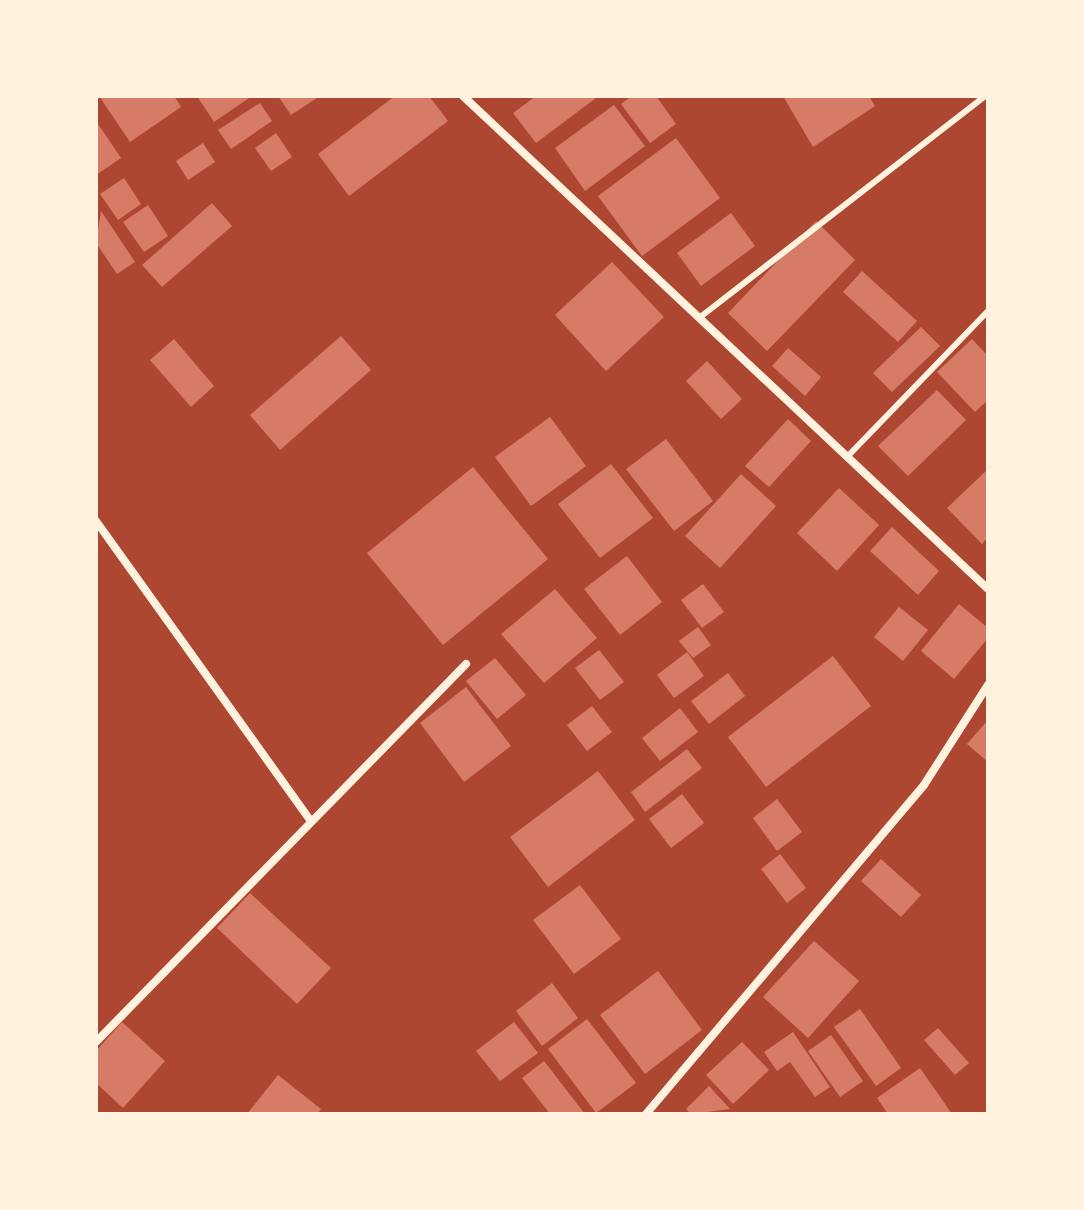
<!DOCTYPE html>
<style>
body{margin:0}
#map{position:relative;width:1084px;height:1210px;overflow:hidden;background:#c8553d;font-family:"Noto Sans",sans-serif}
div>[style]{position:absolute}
.green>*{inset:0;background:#ae4732}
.building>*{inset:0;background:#d67c66}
.service>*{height:6px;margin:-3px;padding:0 3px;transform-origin:3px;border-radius:3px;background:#fff3e0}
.minor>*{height:8px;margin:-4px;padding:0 4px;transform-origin:4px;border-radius:4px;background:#fff3e0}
span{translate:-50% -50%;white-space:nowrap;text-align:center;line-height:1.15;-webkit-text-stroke:8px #fff3e0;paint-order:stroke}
.frame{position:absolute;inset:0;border:98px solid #fff3e0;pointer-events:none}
</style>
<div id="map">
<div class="green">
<div style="clip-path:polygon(96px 96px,988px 96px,988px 1114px,96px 1114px)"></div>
</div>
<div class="building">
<div style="clip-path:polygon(99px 96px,174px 96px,181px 107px,130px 142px)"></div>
<div style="clip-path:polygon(197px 96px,252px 96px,214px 122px)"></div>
<div style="clip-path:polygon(278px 96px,320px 96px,291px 115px)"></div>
<div style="clip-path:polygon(395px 96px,429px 96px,448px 121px,349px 196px,318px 154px)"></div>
<div style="clip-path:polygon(536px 96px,595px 96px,596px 98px,536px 143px,513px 113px)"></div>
<div style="clip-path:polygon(632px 96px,656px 96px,676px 124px,650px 143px,621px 104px)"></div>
<div style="clip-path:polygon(783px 96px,869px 96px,875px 106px,813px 147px)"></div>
<div style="clip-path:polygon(260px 103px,272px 121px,231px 149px,218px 130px)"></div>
<div style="clip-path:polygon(614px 105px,645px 146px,585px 191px,555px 148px)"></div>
<div style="clip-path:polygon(96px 121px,121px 158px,96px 175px)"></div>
<div style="clip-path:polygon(276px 133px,292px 157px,271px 171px,255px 148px)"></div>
<div style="clip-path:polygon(676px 138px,720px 198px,642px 256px,598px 196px)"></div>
<div style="clip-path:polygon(203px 143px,215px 162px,188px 180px,176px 161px)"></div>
<div style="clip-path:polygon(124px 178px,141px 204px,118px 220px,100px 194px)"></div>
<div style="clip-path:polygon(212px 203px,232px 226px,162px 287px,142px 265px)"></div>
<div style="clip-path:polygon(148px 205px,168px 236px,144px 252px,123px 222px)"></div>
<div style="clip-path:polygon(101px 211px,135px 262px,117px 274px,96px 243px)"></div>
<div style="clip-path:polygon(731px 213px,755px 246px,701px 286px,677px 253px)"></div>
<div style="clip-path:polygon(816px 221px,855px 260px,767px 351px,728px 313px)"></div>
<div style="clip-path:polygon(612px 262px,664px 317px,606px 371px,555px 315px)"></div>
<div style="clip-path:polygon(862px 271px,917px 321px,898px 342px,843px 292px)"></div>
<div style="clip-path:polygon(921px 327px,940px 346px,892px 392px,873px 373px)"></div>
<div style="clip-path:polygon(341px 336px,371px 370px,280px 450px,250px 415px)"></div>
<div style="clip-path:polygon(174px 339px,214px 386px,191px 407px,150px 360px)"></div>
<div style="clip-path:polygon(972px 339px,988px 356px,988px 400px,975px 412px,937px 372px)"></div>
<div style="clip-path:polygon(788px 348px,821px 377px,805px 396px,772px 366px)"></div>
<div style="clip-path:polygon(707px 361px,742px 399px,721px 419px,686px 381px)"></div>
<div style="clip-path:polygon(937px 390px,966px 420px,908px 476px,878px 446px)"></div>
<div style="clip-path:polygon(550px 417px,586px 466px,531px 506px,495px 457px)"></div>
<div style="clip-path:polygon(788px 419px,811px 441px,769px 487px,745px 466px)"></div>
<div style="clip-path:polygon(666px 439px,713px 501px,674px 531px,626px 469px)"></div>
<div style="clip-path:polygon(611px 464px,653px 518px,600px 558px,558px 504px)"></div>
<div style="clip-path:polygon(473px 467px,548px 559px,443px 645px,367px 553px)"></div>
<div style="clip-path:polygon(988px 469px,988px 537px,982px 544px,947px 508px)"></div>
<div style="clip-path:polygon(741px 474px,776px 506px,720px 568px,685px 536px)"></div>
<div style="clip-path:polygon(839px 488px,879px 525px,837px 571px,797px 533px)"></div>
<div style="clip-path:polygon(892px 527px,939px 571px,918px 595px,870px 551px)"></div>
<div style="clip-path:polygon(627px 556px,662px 602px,620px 635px,584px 589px)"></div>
<div style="clip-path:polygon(703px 584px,724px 612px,702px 628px,681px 600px)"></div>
<div style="clip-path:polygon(555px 589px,597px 638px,544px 683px,501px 634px)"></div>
<div style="clip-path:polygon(959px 604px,988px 628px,988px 638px,954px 679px,921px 651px)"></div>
<div style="clip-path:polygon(899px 607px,928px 630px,903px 661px,874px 637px)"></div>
<div style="clip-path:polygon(698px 627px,711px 645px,693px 658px,679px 641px)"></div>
<div style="clip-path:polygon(599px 650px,624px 682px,600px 700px,575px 668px)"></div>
<div style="clip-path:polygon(687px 652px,704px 676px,674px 698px,657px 675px)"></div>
<div style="clip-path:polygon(833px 656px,871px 706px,766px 787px,728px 737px)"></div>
<div style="clip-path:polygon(495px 658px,526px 695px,497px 719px,466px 681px)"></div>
<div style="clip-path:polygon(728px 673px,745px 696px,709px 724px,691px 701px)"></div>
<div style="clip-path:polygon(466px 687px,511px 746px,464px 782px,420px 723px)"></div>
<div style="clip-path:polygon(592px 706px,612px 732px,587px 751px,567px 725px)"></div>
<div style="clip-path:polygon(680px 708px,698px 732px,660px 761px,642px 738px)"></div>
<div style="clip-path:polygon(988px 720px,988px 762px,967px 744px)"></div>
<div style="clip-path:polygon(687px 749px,702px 768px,645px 812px,631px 792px)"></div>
<div style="clip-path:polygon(598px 771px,635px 820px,548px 887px,510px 837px)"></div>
<div style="clip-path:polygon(682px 794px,704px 823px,671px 848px,649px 819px)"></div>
<div style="clip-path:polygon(777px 799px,802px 832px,777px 851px,753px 818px)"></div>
<div style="clip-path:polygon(780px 854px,806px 888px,787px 903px,761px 869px)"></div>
<div style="clip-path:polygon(881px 859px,921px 895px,901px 917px,861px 881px)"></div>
<div style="clip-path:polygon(580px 885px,621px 939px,574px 974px,533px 920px)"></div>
<div style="clip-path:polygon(250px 893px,331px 968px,297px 1004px,217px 928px)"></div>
<div style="clip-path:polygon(814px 941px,859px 981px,808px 1038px,763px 997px)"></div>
<div style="clip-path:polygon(658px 971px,702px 1030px,645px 1074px,600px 1015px)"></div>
<div style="clip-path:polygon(552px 983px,578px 1018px,542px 1046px,516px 1011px)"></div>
<div style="clip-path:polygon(860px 1009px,901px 1068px,876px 1086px,834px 1027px)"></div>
<div style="clip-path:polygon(587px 1019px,636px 1083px,596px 1113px,548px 1049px)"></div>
<div style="clip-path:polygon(122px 1022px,165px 1061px,123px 1108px,96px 1083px,96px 1051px)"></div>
<div style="clip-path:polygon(514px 1022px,538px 1053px,500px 1081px,476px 1051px)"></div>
<div style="clip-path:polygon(938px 1028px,969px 1063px,955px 1075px,924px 1040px)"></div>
<div style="clip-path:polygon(793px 1032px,830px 1087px,815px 1097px,790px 1062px,777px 1071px,764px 1052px)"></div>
<div style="clip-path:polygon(831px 1035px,863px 1081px,840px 1097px,808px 1051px)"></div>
<div style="clip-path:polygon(742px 1042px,769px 1070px,733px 1104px,706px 1075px)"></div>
<div style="clip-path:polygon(544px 1061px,585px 1114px,550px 1114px,522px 1078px)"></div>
<div style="clip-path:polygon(920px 1068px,952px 1114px,888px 1114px,877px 1098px)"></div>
<div style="clip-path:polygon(278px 1075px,321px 1109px,317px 1114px,247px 1114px)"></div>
<div style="clip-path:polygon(709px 1086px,730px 1109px,691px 1114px,686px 1109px)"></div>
</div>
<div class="service">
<div style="left:699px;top:318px;width:362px;rotate:-37.8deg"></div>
<div style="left:847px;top:457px;width:203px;rotate:-46deg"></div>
</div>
<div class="minor">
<div style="left:463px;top:96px;width:720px;rotate:43.2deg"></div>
<div style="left:96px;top:521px;width:369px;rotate:54.4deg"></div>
<div style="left:96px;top:1042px;width:529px;rotate:-45.61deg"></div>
<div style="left:646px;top:1114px;width:431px;rotate:-49.8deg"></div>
<div style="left:924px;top:785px;width:119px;rotate:-57.4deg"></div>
</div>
<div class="frame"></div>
</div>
